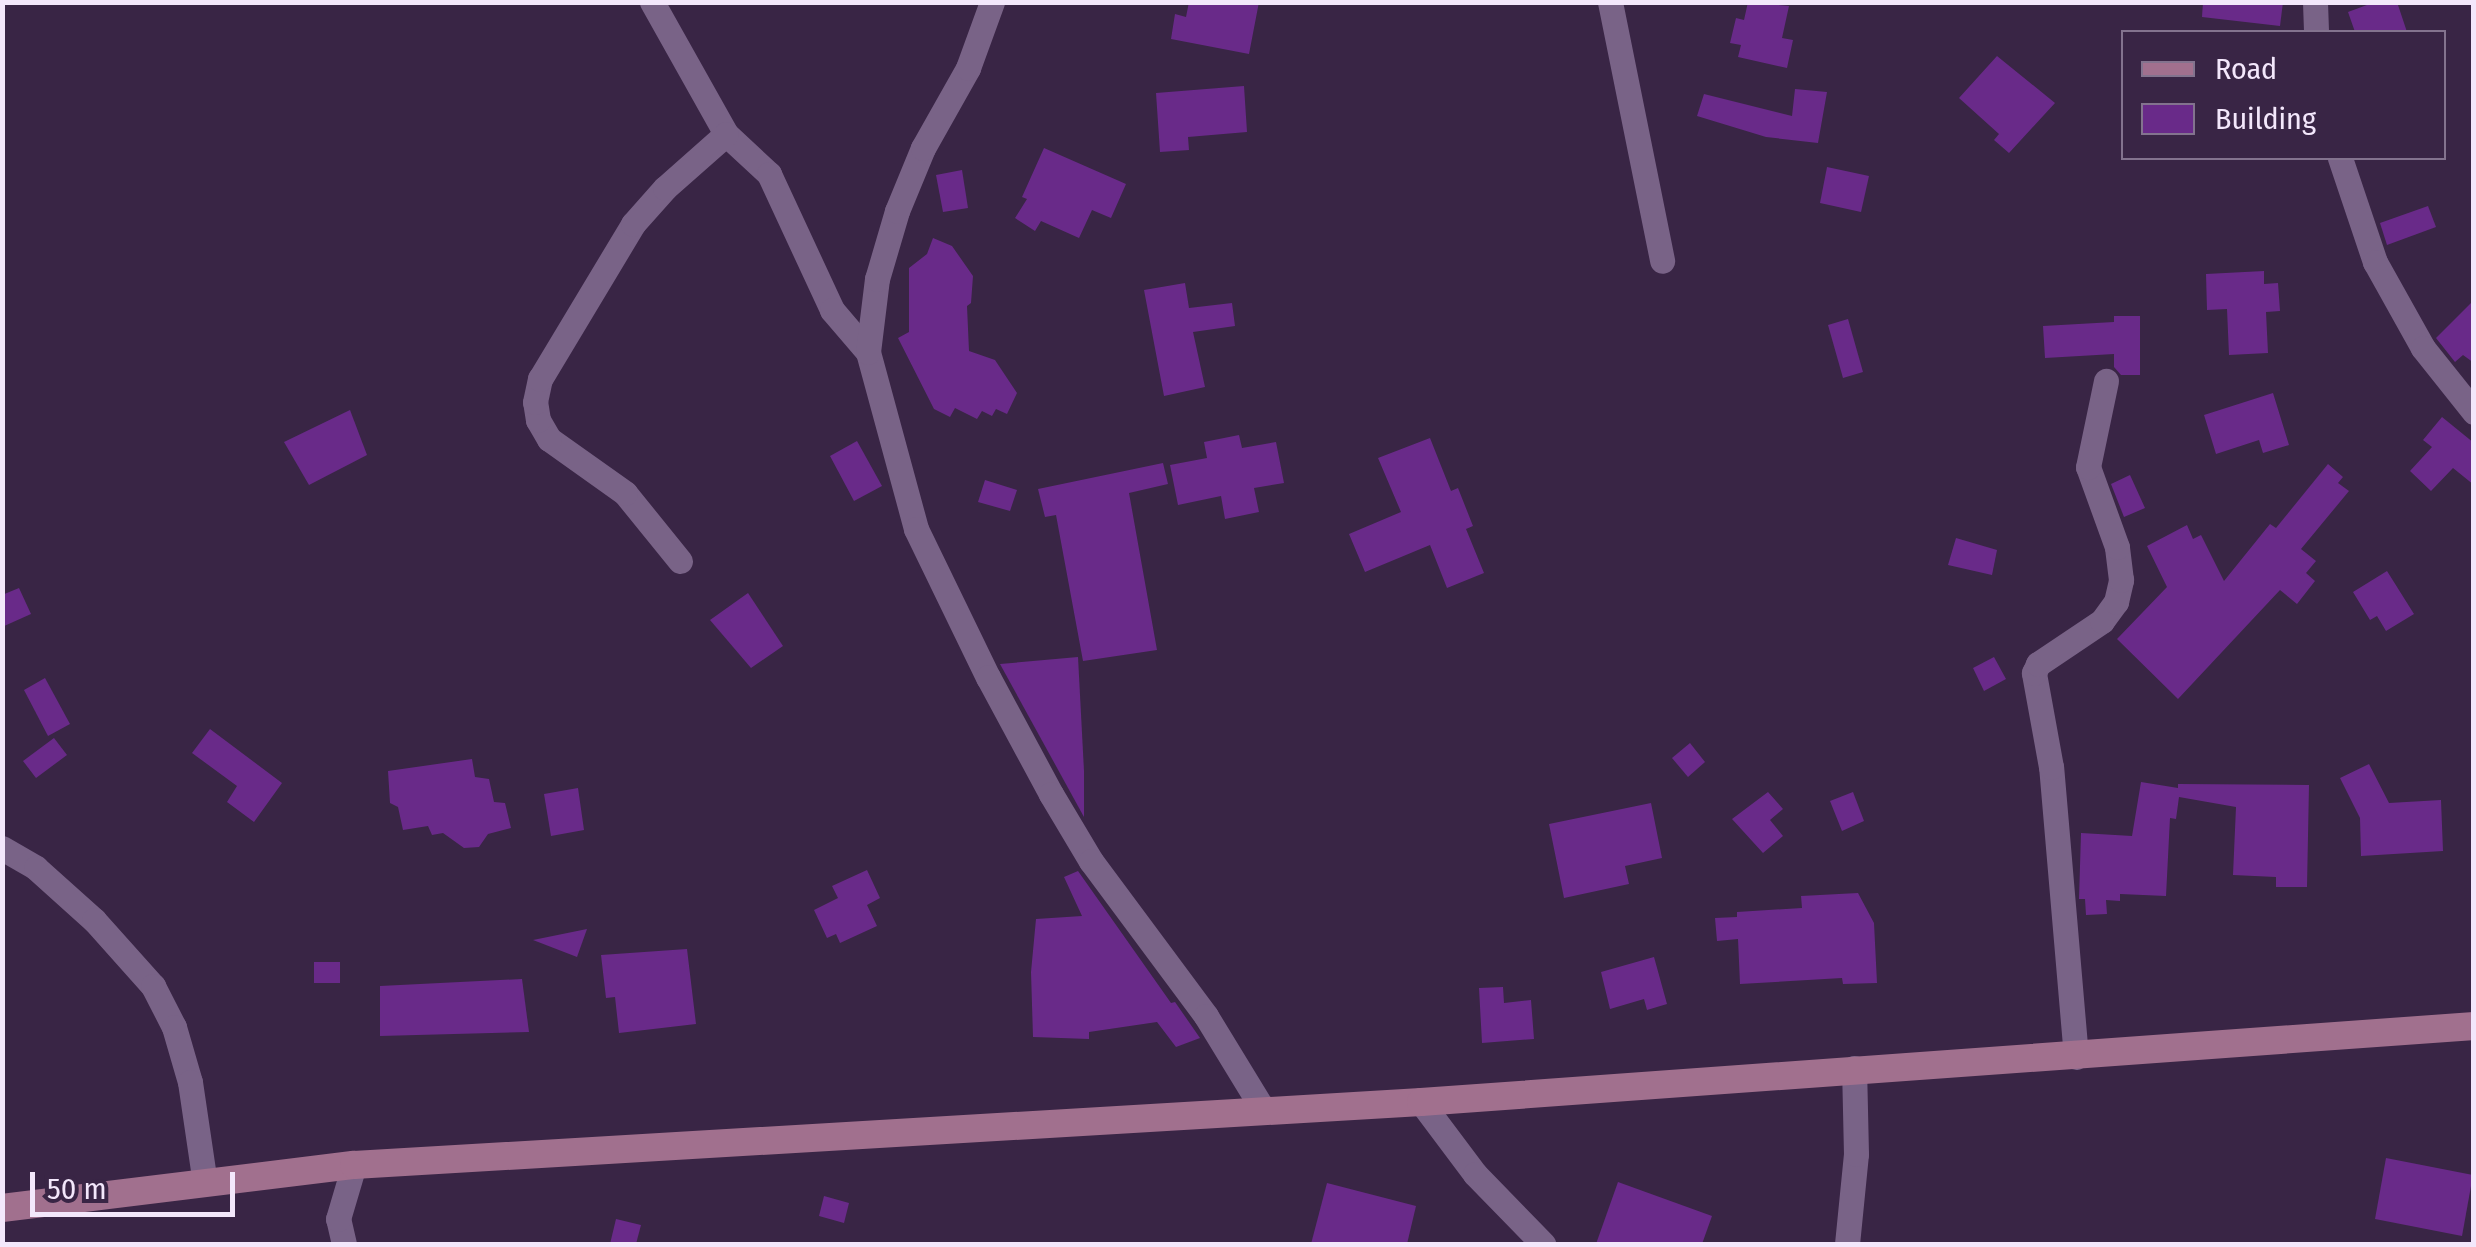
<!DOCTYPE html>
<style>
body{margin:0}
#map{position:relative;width:2476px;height:1247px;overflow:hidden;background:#392545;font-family:"Fira Sans Condensed",sans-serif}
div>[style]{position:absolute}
.building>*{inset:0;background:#692a89}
.minor>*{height:25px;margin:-12.5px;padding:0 12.5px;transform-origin:12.5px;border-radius:12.5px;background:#796387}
.secondary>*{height:28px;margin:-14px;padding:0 14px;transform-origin:14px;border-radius:14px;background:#a1708e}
span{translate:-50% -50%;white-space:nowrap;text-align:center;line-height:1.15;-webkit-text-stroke:10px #392545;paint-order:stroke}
.frame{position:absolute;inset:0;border:5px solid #f3e7fb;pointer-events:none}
.legend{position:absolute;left:2121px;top:30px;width:325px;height:130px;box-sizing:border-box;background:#392545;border:2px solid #83738e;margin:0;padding:12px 18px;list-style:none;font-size:30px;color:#f3e7fb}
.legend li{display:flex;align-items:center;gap:20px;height:50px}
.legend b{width:50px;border:2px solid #83738e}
.scale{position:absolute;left:30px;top:1172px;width:205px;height:45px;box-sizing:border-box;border:5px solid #f3e7fb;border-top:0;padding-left:12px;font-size:30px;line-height:35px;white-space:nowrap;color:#f3e7fb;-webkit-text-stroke:8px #392545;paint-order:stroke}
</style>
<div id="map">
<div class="building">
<div style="clip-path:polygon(1189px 2px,1259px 2px,1249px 54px,1171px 39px,1175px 14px,1186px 17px)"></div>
<div style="clip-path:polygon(1748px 2px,1789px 6px,1782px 38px,1793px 40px,1787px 68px,1738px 57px,1741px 45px,1730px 43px,1736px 18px,1744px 20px)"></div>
<div style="clip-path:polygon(2203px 2px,2283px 2px,2280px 26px,2202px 17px)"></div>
<div style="clip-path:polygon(2375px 2px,2397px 2px,2407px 32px,2355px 32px,2348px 12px)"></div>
<div style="clip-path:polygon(1997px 56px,2055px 103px,2009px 153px,1994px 140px,1999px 134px,1959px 98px)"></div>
<div style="clip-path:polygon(1244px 86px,1247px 132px,1188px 137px,1189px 150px,1160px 152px,1156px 93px)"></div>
<div style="clip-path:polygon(1795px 89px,1827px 92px,1818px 143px,1766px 137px,1697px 116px,1704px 94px,1792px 116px)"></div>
<div style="clip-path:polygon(1044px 148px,1126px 184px,1111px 218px,1092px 210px,1079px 238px,1041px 221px,1035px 231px,1015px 218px,1027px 199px,1022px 197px)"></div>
<div style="clip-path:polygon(1827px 167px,1869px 176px,1861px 212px,1820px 203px)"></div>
<div style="clip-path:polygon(962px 170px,968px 208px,943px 212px,936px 175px)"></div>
<div style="clip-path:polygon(2428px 206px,2436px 227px,2387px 245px,2380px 223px)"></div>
<div style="clip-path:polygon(933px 238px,952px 246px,973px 276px,971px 303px,967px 306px,969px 351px,995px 360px,1017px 393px,1007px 414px,996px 409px,992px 416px,982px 411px,977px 419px,955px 408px,950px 417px,934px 409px,898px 338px,909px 332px,909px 268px,927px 254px)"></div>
<div style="clip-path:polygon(2264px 271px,2264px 284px,2278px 283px,2280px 311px,2266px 312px,2268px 353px,2229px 355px,2227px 309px,2207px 310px,2206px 274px)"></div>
<div style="clip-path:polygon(1185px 283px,1189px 308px,1232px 303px,1235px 326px,1193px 332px,1205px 387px,1164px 396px,1144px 290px)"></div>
<div style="clip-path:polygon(2474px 300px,2474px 363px,2463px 355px,2455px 362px,2436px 338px)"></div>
<div style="clip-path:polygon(2114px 316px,2140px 316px,2140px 375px,2121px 375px,2114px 367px,2114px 354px,2045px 358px,2043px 326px,2114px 322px)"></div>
<div style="clip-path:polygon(1848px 319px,1863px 372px,1843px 378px,1828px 325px)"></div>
<div style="clip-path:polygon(2273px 393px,2289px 445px,2263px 453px,2259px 440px,2216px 454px,2204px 415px)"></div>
<div style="clip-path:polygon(350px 410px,367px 455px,309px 485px,284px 442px)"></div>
<div style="clip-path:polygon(2442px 417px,2474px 443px,2474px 485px,2453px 468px,2431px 491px,2410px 471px,2432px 447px,2423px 440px)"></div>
<div style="clip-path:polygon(1239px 435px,1242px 448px,1276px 442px,1284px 483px,1254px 488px,1259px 512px,1225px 519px,1221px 496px,1178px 505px,1170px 465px,1207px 458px,1204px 442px)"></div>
<div style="clip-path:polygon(1430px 438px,1451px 491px,1458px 488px,1473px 526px,1466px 529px,1484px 573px,1447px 588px,1430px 545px,1365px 572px,1349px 534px,1401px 512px,1378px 458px)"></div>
<div style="clip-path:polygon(857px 441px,882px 486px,854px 501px,830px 456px)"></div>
<div style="clip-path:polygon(1163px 463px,1168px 484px,1129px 493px,1157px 650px,1083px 661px,1056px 515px,1045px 517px,1038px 489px)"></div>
<div style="clip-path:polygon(2328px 464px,2343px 477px,2338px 483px,2349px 491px,2301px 549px,2316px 561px,2306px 573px,2315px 581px,2297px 604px,2280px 590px,2178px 699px,2117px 639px,2167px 587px,2147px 546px,2187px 525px,2193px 539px,2201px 535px,2224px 581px,2270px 524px,2276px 528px)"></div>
<div style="clip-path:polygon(2130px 475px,2145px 508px,2124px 517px,2111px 484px)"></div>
<div style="clip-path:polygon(985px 480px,1017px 490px,1010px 511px,978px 502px)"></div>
<div style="clip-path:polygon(1956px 538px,1997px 550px,1992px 575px,1948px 565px)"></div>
<div style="clip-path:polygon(2387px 571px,2414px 614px,2386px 631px,2377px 616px,2370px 620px,2353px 592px)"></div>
<div style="clip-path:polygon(19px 588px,31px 614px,2px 627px,2px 595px)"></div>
<div style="clip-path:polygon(748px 593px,783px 646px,751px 668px,710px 620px)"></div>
<div style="clip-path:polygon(1078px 657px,1084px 771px,1084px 817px,1000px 664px)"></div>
<div style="clip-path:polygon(1994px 657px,2006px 679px,1984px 691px,1973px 668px)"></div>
<div style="clip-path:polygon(45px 678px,70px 724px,48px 736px,24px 690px)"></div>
<div style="clip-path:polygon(210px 729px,282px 783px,254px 822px,227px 802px,237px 786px,192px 753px)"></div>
<div style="clip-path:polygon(54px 738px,67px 755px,36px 778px,23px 761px)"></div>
<div style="clip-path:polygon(1690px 743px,1705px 762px,1688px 777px,1672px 758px)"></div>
<div style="clip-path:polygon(472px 759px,475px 777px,489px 779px,494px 802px,505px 803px,511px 828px,488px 834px,479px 847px,464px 848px,443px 833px,432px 835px,428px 826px,403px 830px,398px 807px,390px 803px,388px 771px)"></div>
<div style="clip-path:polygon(2369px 764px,2389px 803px,2441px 800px,2443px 851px,2361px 856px,2360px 818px,2340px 778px)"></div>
<div style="clip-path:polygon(2141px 782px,2178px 788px,2178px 784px,2309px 785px,2307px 887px,2276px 887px,2276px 877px,2233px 875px,2236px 807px,2179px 797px,2176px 819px,2170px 818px,2166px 896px,2120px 894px,2120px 901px,2106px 900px,2107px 914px,2086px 915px,2085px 899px,2079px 899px,2081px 833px,2132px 836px)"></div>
<div style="clip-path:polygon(578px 788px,584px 830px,551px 836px,544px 794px)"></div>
<div style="clip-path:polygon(1768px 792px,1783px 809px,1770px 820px,1783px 836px,1763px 853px,1732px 819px)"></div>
<div style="clip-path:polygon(1853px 792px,1864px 821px,1842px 831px,1830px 801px)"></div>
<div style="clip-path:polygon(1651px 803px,1662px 858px,1625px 866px,1629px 884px,1564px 898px,1549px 824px)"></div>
<div style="clip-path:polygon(867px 870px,880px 898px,867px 905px,877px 926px,840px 943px,836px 934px,827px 938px,814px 910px,838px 898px,832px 886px)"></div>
<div style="clip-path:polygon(1078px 871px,1171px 1003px,1175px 1002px,1200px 1038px,1176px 1047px,1157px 1022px,1089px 1032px,1089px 1039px,1033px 1037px,1031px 972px,1036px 919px,1082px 916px,1064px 877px)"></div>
<div style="clip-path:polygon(1858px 893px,1874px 923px,1877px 983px,1843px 984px,1842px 978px,1740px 984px,1738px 939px,1717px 941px,1715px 918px,1737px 917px,1737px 912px,1802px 908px,1801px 896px)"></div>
<div style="clip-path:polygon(587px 929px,577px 957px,533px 940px)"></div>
<div style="clip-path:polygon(687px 949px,696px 1024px,619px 1033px,615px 997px,606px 998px,601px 955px)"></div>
<div style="clip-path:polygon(1654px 957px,1667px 1004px,1647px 1010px,1644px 999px,1610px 1009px,1601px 972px)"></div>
<div style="clip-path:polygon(314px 962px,340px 962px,340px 983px,314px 983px)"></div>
<div style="clip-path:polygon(522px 979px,529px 1032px,380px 1036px,380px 986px)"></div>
<div style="clip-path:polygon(1503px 987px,1504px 1003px,1531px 1000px,1534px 1039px,1482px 1043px,1479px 988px)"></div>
<div style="clip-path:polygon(2386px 1158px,2473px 1175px,2462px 1236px,2375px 1219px)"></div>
<div style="clip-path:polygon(1618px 1182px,1712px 1216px,1702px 1244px,1596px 1244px)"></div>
<div style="clip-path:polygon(1327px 1183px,1416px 1206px,1407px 1244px,1311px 1244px)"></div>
<div style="clip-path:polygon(824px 1196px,849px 1203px,844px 1223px,819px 1216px)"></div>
<div style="clip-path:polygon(616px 1219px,641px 1225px,636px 1244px,610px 1244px)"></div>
</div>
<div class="minor">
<div style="left:652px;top:2px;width:151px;rotate:60.7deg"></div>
<div style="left:726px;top:134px;width:59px;rotate:42.9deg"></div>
<div style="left:769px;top:174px;width:150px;rotate:65.1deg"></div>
<div style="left:832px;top:310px;width:55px;rotate:49.4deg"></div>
<div style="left:868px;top:352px;width:183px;rotate:74.8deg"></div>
<div style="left:916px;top:529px;width:165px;rotate:64.1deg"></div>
<div style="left:988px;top:677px;width:133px;rotate:61.7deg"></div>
<div style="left:1051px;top:794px;width:78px;rotate:59.2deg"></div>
<div style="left:1091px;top:861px;width:193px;rotate:53.4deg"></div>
<div style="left:1206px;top:1016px;width:111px;rotate:58.6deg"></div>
<div style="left:1610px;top:2px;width:264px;rotate:78.6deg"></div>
<div style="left:2315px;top:2px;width:30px;rotate:88deg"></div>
<div style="left:2340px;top:158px;width:110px;rotate:71.4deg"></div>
<div style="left:2375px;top:262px;width:98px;rotate:60.8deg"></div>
<div style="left:2423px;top:348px;width:82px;rotate:51.4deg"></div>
<div style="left:868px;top:352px;width:74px;rotate:-83deg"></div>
<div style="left:877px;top:279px;width:71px;rotate:-73.6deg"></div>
<div style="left:897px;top:211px;width:68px;rotate:-67.6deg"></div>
<div style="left:923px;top:148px;width:92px;rotate:-60.6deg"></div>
<div style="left:968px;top:68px;width:70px;rotate:-70deg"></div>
<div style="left:680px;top:561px;width:87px;rotate:-129deg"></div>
<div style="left:625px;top:493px;width:93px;rotate:-144.6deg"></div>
<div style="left:549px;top:439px;width:22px;rotate:-120deg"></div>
<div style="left:538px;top:420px;width:18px;rotate:-99deg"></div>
<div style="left:535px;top:402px;width:24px;rotate:-78deg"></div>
<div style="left:540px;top:379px;width:181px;rotate:-59deg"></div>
<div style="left:633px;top:224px;width:48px;rotate:-48.4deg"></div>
<div style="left:665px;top:188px;width:81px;rotate:-41.5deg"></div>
<div style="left:2px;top:848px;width:39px;rotate:30deg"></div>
<div style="left:36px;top:868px;width:78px;rotate:41.9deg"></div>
<div style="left:94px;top:920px;width:89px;rotate:48.2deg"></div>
<div style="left:153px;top:986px;width:46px;rotate:62.9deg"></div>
<div style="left:174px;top:1027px;width:57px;rotate:73.8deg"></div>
<div style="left:190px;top:1082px;width:102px;rotate:81.6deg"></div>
<div style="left:2076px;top:1057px;width:291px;rotate:-94.9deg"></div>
<div style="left:2051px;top:767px;width:96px;rotate:-100.3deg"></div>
<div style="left:2034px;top:673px;width:10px;rotate:-66deg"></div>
<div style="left:2038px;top:664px;width:77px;rotate:-33.9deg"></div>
<div style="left:2102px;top:621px;width:24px;rotate:-54deg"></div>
<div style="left:2116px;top:602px;width:23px;rotate:-77deg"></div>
<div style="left:2121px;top:580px;width:33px;rotate:-97deg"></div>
<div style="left:2117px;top:547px;width:85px;rotate:-109.9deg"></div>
<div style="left:2088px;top:467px;width:88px;rotate:-78.2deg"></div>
<div style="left:1421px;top:1102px;width:90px;rotate:53.1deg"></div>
<div style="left:1475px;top:1174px;width:98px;rotate:45.8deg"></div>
<div style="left:344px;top:1244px;width:26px;rotate:-103deg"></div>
<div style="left:338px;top:1219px;width:56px;rotate:-73.5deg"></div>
<div style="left:1847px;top:1244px;width:90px;rotate:-84.3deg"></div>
<div style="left:1856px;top:1154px;width:86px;rotate:-91.3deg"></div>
</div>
<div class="secondary">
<div style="left:2px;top:1208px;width:355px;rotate:-7deg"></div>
<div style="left:354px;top:1165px;width:1069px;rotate:-3.38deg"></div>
<div style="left:1421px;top:1102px;width:1056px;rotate:-4.13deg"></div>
</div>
<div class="frame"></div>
<ul class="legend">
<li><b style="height:12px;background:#a1708e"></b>Road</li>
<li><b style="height:28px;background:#692a89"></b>Building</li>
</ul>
<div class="scale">50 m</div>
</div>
